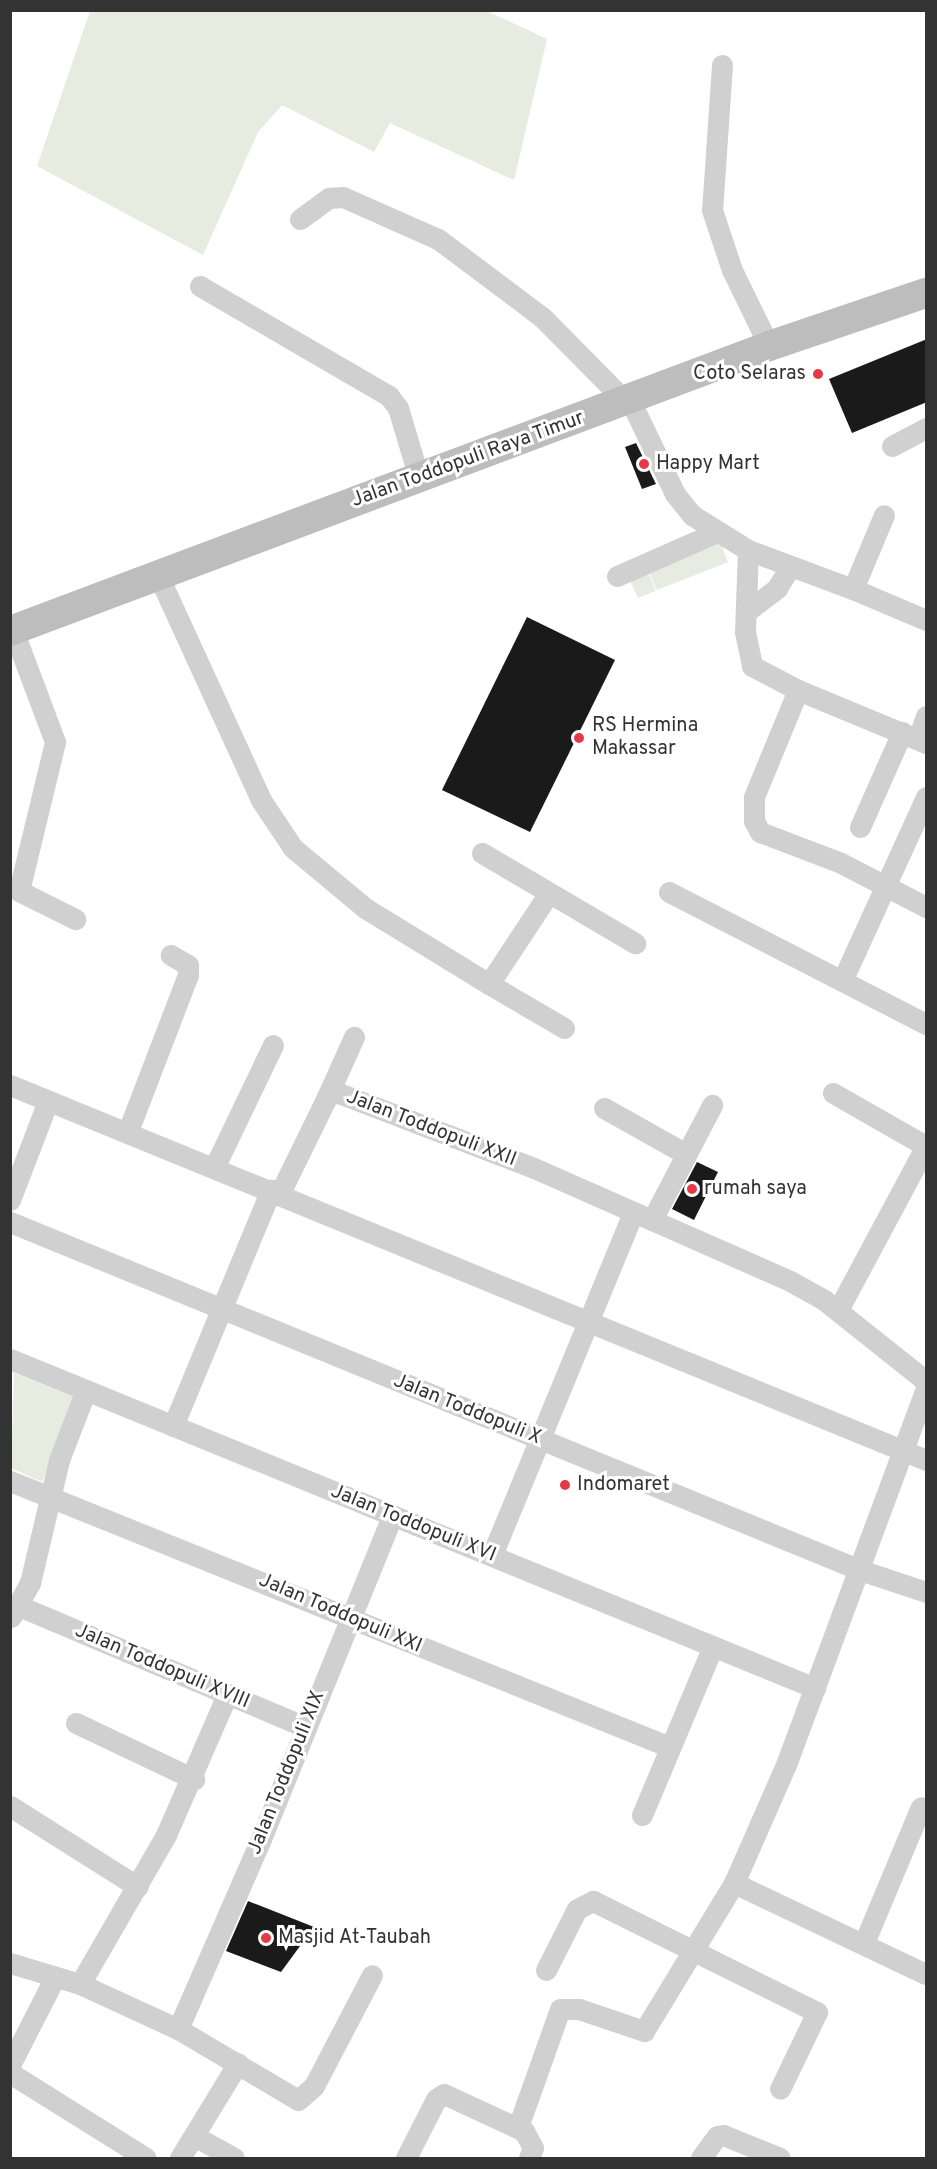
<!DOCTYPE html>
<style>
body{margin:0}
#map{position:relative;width:937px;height:2169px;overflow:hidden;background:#fff;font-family:Overpass,sans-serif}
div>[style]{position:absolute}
.green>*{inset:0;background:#e6ecdf}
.building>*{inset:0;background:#1a1a1a}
.street>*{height:21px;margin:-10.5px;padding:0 10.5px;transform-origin:10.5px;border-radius:10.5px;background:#d0d0d0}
.secondary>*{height:30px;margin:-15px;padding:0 15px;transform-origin:15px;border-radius:15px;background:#bdbdbd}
.dots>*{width:16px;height:16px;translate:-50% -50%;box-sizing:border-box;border:3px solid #fff;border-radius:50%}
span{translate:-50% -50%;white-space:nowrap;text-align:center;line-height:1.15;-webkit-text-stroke:6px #fff;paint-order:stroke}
.poi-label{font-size:20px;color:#333}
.right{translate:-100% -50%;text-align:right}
.left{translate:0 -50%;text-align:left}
.street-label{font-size:20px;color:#333}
.frame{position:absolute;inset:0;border:12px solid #333;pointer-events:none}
</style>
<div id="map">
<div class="green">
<div style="clip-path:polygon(90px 11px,487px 11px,547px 39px,514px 180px,390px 123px,374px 152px,282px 105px,258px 132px,203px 255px,37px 166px)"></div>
<div style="clip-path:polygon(719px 539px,728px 562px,657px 590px,648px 569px,666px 561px,669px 565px,683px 559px,682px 554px)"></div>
<div style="clip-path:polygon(647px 569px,656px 591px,638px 598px,628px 577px)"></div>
<div style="clip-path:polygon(14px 1373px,74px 1397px,42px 1482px,11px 1468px)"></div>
</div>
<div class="building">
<div style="clip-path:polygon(927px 339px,927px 402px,852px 433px,829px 379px)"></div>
<div style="clip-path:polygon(636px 443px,656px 484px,642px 489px,625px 447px)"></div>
<div style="clip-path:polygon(527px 617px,615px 660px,530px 832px,442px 790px)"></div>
<div style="clip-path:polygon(697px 1162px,718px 1172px,694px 1220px,672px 1209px)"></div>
<div style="clip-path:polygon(248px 1901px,314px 1927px,281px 1972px,226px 1951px)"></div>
</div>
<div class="street">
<div style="left:722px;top:65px;width:145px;rotate:93.9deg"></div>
<div style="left:712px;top:210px;width:63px;rotate:71.6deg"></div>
<div style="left:732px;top:270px;width:85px;rotate:64deg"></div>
<div style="left:300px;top:219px;width:36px;rotate:-36deg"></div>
<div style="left:329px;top:198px;width:14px;rotate:-4deg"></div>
<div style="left:343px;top:197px;width:104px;rotate:23.9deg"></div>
<div style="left:438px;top:239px;width:130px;rotate:36.9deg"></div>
<div style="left:542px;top:317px;width:120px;rotate:45.3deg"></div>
<div style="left:200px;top:286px;width:219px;rotate:30.2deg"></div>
<div style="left:389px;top:396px;width:15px;rotate:53deg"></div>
<div style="left:398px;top:408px;width:73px;rotate:73.3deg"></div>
<div style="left:630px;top:400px;width:104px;rotate:64.4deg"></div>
<div style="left:675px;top:494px;width:27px;rotate:51deg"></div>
<div style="left:692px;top:515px;width:66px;rotate:32deg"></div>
<div style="left:748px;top:550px;width:112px;rotate:20.4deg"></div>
<div style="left:853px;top:589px;width:80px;rotate:-67.3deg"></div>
<div style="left:892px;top:446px;width:38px;rotate:-28deg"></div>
<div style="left:748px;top:550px;width:82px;rotate:92.1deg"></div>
<div style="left:745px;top:632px;width:35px;rotate:78deg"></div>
<div style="left:752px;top:666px;width:52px;rotate:27.6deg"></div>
<div style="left:798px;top:690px;width:139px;rotate:22.5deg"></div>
<div style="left:617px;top:576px;width:109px;rotate:-23.7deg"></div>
<div style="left:159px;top:577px;width:245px;rotate:65.4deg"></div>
<div style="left:261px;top:800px;width:58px;rotate:56.3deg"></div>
<div style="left:293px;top:848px;width:94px;rotate:39.8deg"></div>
<div style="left:365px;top:908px;width:145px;rotate:31.5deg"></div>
<div style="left:853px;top:589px;width:79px;rotate:23deg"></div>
<div style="left:747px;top:611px;width:38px;rotate:-37deg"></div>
<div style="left:777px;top:588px;width:25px;rotate:-58deg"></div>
<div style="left:13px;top:630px;width:120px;rotate:69.4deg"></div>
<div style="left:55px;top:742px;width:153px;rotate:103.6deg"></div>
<div style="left:19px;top:891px;width:63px;rotate:26.6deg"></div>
<div style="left:798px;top:690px;width:116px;rotate:112.4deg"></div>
<div style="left:754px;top:797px;width:24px;rotate:90deg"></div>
<div style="left:754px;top:821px;width:13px;rotate:61deg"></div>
<div style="left:760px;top:832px;width:87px;rotate:20.9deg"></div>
<div style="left:841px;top:863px;width:96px;rotate:27.4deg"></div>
<div style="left:918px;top:739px;width:24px;rotate:-71deg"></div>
<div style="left:860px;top:827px;width:104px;rotate:-66.1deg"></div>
<div style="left:482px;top:853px;width:178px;rotate:30.5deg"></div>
<div style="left:669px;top:892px;width:289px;rotate:27.2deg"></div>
<div style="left:549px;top:893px;width:109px;rotate:123.4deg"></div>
<div style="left:489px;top:984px;width:87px;rotate:30.4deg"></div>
<div style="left:843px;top:979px;width:200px;rotate:-65.5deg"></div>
<div style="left:10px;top:1085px;width:990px;rotate:22.26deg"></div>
<div style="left:833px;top:1093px;width:107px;rotate:29.7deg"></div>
<div style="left:327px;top:1097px;width:66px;rotate:-65.8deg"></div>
<div style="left:604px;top:1108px;width:94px;rotate:29.3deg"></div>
<div style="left:128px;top:1131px;width:167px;rotate:-69deg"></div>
<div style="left:188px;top:975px;width:10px;rotate:-90deg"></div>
<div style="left:188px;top:965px;width:20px;rotate:-150deg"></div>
<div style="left:215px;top:1166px;width:134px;rotate:-64.4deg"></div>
<div style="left:280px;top:1193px;width:107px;rotate:-63.9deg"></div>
<div style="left:327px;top:1097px;width:10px;rotate:-29deg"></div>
<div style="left:336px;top:1092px;width:212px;rotate:21deg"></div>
<div style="left:534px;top:1168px;width:280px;rotate:23.8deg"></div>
<div style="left:790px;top:1281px;width:39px;rotate:29deg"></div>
<div style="left:824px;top:1300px;width:130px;rotate:38.5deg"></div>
<div style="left:10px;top:1200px;width:106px;rotate:-69deg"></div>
<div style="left:652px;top:1220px;width:130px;rotate:-62.4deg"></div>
<div style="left:10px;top:1222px;width:918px;rotate:22.26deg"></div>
<div style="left:860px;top:1570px;width:70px;rotate:18.4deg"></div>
<div style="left:838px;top:1310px;width:186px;rotate:-61.8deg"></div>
<div style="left:10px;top:1359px;width:870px;rotate:22.23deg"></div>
<div style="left:173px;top:1426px;width:256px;rotate:-67.5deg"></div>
<div style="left:10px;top:1481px;width:712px;rotate:21.95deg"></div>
<div style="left:492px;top:1555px;width:370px;rotate:-67.6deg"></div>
<div style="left:19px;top:1606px;width:311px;rotate:22.9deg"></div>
<div style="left:11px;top:1617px;width:39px;rotate:-61deg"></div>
<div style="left:30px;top:1583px;width:126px;rotate:-76.7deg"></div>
<div style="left:59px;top:1460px;width:75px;rotate:-68.9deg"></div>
<div style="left:76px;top:1723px;width:131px;rotate:25.4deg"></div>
<div style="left:10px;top:1806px;width:151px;rotate:32.3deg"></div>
<div style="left:642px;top:1815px;width:183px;rotate:-67.2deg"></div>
<div style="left:734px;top:1883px;width:212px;rotate:25.4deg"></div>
<div style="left:864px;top:1943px;width:147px;rotate:-67.3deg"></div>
<div style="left:10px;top:1963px;width:73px;rotate:16.7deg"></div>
<div style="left:80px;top:1984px;width:108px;rotate:24.7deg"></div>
<div style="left:178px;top:2029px;width:139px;rotate:30.6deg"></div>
<div style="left:298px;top:2100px;width:21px;rotate:-41deg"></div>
<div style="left:314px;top:2086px;width:125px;rotate:-62.4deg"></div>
<div style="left:546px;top:1970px;width:68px;rotate:-63.1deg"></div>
<div style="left:577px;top:1909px;width:18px;rotate:-27deg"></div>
<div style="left:593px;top:1901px;width:250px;rotate:26.4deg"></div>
<div style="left:817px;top:2012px;width:85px;rotate:115.7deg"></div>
<div style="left:80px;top:1984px;width:172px;rotate:-60deg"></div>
<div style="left:166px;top:1835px;width:153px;rotate:-66.5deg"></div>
<div style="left:178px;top:2029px;width:207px;rotate:-66.4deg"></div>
<div style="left:261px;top:1839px;width:349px;rotate:-67.9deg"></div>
<div style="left:10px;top:2065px;width:97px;rotate:-62.9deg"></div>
<div style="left:10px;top:2073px;width:160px;rotate:32deg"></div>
<div style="left:518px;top:2127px;width:125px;rotate:-70.4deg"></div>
<div style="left:560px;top:2009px;width:19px"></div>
<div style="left:579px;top:2009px;width:69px;rotate:18.7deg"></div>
<div style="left:644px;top:2031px;width:173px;rotate:-58.7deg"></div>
<div style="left:734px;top:1883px;width:132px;rotate:-66.3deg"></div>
<div style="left:787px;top:1762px;width:398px;rotate:-69.6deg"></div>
<div style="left:196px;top:2137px;width:43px;rotate:28.9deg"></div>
<div style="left:180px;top:2158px;width:111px;rotate:-58.6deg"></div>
<div style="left:406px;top:2158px;width:66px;rotate:-63deg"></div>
<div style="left:436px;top:2099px;width:9px;rotate:-32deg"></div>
<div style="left:444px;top:2094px;width:88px;rotate:24.8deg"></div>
<div style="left:524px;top:2131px;width:19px;rotate:62deg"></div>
<div style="left:533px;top:2148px;width:11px;rotate:112deg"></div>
<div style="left:701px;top:2158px;width:27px;rotate:-54deg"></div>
<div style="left:717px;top:2136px;width:6px;rotate:-9deg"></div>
<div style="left:723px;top:2135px;width:61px;rotate:22deg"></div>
</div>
<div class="secondary">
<div style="left:10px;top:631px;width:811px;rotate:-20.58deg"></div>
<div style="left:769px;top:346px;width:166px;rotate:-18.7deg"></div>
</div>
<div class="dots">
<div style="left:818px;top:374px;background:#e63946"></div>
<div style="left:644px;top:464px;background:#e63946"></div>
<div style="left:579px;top:738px;background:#e63946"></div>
<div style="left:692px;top:1189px;background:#e63946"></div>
<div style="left:565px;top:1485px;background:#e63946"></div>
<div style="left:266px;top:1938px;background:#e63946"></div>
</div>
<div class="poi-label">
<span class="right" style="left:806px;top:374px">Coto Selaras</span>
<span class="left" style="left:656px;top:464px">Happy Mart</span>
<span class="left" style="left:592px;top:738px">RS Hermina<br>Makassar</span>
<span class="left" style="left:704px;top:1189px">rumah saya</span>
<span class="left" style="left:577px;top:1485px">Indomaret</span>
<span class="left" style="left:278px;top:1938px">Masjid At-Taubah</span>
</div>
<div class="street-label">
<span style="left:468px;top:460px;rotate:-20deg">Jalan Toddopuli Raya Timur</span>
<span style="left:431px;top:1129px;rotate:21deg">Jalan Toddopuli XXII</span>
<span style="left:467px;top:1410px;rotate:22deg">Jalan Toddopuli X</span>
<span style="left:413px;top:1524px;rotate:22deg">Jalan Toddopuli XVI</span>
<span style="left:340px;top:1614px;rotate:23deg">Jalan Toddopuli XXI</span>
<span style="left:162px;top:1667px;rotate:23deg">Jalan Toddopuli XVIII</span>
<span style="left:287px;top:1773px;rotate:-68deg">Jalan Toddopuli XIX</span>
</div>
<div class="frame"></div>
</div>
